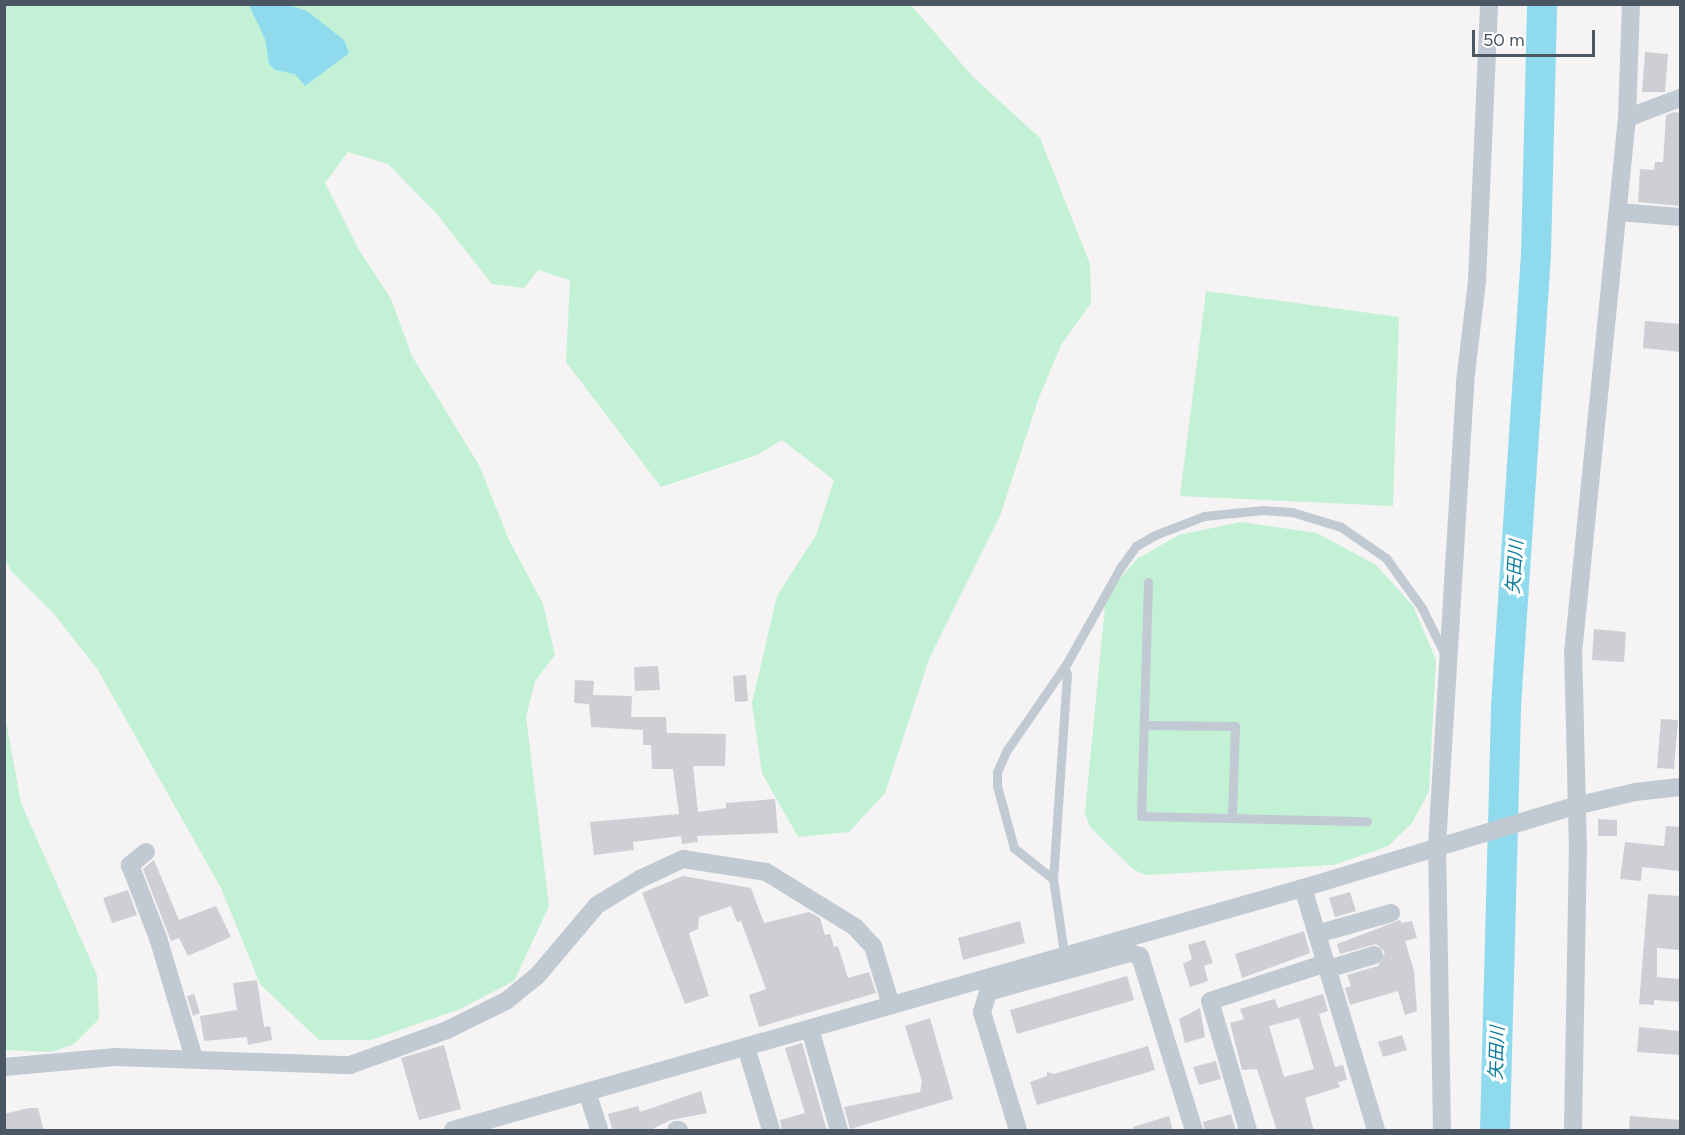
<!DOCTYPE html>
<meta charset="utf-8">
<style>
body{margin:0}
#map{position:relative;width:1685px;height:1135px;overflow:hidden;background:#f5f3f3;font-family:Figtree,"Noto Sans JP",sans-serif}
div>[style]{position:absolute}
.green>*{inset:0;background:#c3f1d5}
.water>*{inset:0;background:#90daee}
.river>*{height:30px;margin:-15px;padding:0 15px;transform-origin:15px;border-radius:15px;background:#90daee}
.building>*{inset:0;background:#cdcfd5}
.lane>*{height:9px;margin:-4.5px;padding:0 4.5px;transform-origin:4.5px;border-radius:4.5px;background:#c1cad2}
.street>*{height:18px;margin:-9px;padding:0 9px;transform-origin:9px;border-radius:9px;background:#c1cad2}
span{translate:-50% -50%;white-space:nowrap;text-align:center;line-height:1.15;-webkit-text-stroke:6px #fff;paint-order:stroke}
.water-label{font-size:18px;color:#0c7c9b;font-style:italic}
.frame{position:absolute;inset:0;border:6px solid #4a5661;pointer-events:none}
.scale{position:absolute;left:1472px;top:30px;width:123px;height:27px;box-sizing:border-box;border:3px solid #4a5661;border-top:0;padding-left:8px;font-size:18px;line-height:21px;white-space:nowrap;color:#4a5661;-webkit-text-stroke:4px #fff;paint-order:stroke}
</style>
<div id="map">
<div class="green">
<div style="clip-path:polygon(5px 5px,911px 5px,973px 77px,1040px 138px,1090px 264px,1091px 303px,1061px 345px,1038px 400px,1000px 516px,929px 659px,885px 793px,849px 832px,798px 837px,762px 773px,752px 703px,777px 596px,816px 535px,834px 480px,782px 440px,757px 455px,661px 487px,566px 362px,570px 280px,538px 270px,524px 288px,492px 284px,436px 213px,388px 164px,348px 152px,325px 183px,359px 250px,391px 299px,412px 356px,479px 465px,509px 540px,543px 604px,555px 655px,535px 681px,526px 717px,549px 906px,514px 981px,460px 1009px,371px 1040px,319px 1040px,260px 984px,221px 888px,98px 670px,54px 614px,11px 571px,5px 558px)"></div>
<div style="clip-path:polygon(1206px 291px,1399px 317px,1393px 506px,1180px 496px)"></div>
<div style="clip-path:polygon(1241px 522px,1317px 533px,1376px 565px,1413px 606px,1436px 660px,1429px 791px,1412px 823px,1388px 846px,1334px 865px,1146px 875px,1134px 870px,1090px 827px,1085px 813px,1106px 595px,1137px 559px,1179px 535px)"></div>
<div style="clip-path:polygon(4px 710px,21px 803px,97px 975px,99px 1019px,74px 1044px,52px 1052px,5px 1050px)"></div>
</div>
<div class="water">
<div style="clip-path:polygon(249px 5px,289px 5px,307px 11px,344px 40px,349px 53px,305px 86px,295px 74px,275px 70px,269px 64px,265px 39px)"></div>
</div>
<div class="river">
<div style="left:1495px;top:1130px;width:424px;rotate:-88.5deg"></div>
<div style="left:1506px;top:706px;width:453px;rotate:-86.2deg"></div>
<div style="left:1536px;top:254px;width:250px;rotate:-88.6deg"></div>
</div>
<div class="building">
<div style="clip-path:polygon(1645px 52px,1668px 54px,1665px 92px,1642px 92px)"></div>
<div style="clip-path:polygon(1674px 112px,1680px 113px,1680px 206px,1638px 202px,1640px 169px,1654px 170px,1655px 162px,1663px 162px,1666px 115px)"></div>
<div style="clip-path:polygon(1645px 321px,1680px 324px,1680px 352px,1643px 348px)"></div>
<div style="clip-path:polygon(1594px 629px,1626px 632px,1624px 662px,1592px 660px)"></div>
<div style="clip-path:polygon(658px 666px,660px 690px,635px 691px,634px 667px)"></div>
<div style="clip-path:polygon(746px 675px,748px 701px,735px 702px,733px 676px)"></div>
<div style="clip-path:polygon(575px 680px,594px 681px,593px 695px,632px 696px,631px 717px,666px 717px,667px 733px,726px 734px,725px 766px,693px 766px,698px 812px,726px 808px,726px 803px,775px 799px,778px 833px,697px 836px,698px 842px,682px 844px,681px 836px,633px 842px,634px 850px,594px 855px,590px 822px,679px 814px,673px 769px,652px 769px,651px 745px,643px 745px,643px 730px,591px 727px,589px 704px,574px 703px)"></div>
<div style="clip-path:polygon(1661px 719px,1678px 720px,1674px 769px,1657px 768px)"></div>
<div style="clip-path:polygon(1598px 819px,1617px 820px,1617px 836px,1598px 836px)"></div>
<div style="clip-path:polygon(1666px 826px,1680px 827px,1680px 871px,1642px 867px,1641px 881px,1620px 879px,1625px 842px,1664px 846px)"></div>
<div style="clip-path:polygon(154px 860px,179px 920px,216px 906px,231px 937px,188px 956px,179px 938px,171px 941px,143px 869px)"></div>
<div style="clip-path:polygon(683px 876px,751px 888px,764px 923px,809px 912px,820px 918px,825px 935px,830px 934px,834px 947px,838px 946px,848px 978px,869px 972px,876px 993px,759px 1027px,749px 995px,766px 989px,741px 921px,737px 922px,731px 906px,699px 917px,698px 929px,689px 933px,709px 996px,685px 1004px,642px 893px)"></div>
<div style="clip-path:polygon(128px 890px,137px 915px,112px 923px,103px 898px)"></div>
<div style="clip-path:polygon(1350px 892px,1356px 911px,1335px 917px,1329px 898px)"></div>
<div style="clip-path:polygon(1648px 894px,1680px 896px,1680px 950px,1657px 948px,1657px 977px,1680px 979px,1680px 1002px,1654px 1000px,1654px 1005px,1639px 1004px)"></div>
<div style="clip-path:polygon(1400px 920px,1402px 923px,1412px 921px,1417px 938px,1405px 941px,1414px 971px,1417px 1011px,1405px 1015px,1398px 991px,1350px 1005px,1345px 988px,1351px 986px,1347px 975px,1378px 966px,1385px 952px,1376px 944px,1340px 954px,1337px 944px)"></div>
<div style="clip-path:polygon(1020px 921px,1025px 943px,963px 960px,958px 938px)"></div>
<div style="clip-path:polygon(1304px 931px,1310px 953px,1242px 978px,1235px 954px)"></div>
<div style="clip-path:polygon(1205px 940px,1213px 963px,1204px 966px,1208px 981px,1190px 987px,1183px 964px,1192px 959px,1188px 945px)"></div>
<div style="clip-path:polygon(1127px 976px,1134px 1000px,1017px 1034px,1010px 1010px)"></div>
<div style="clip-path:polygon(257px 980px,264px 1027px,270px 1026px,272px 1040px,248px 1045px,247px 1037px,204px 1041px,200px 1016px,237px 1010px,233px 983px)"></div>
<div style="clip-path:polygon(194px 994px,200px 1013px,193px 1016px,187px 996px)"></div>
<div style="clip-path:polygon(evenodd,1323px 994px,1328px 1011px,1319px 1014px,1335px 1067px,1343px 1065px,1347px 1080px,1338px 1082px,1340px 1087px,1305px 1098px,1314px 1131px,1277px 1131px,1257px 1069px,1242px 1070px,1230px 1023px,1244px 1019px,1240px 1009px,1275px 999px,1278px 1008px,1323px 994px,1299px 1018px,1314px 1069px,1284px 1077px,1269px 1026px,1299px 1018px)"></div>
<div style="clip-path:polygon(1200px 1008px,1205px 1037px,1185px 1043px,1179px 1019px)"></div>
<div style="clip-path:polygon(930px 1018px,953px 1099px,850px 1129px,844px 1107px,920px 1092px,922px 1081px,905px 1026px)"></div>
<div style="clip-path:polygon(1639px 1027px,1680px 1031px,1680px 1055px,1637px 1052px)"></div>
<div style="clip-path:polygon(1402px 1035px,1407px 1050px,1383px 1057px,1378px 1042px)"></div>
<div style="clip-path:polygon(802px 1043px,827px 1131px,782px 1131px,780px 1120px,805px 1113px,785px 1048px)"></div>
<div style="clip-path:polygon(444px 1045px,461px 1109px,419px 1120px,401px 1058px)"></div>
<div style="clip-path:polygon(1148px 1046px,1155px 1070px,1037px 1105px,1030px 1082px,1047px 1076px,1047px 1072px,1054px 1074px)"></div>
<div style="clip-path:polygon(1216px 1061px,1221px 1079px,1199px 1085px,1193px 1067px)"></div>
<div style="clip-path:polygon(701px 1091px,707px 1113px,671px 1120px,648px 1131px,613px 1131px,608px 1114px,638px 1106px,640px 1112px)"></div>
<div style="clip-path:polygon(29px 1108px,38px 1108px,44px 1131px,4px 1131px,4px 1114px)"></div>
<div style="clip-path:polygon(1231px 1114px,1236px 1131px,1205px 1131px,1203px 1122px)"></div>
<div style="clip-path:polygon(1169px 1116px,1173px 1131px,1134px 1131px,1133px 1127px)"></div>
<div style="clip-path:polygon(1630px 1116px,1680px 1120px,1680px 1131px,1629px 1131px)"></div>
</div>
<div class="lane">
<div style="left:1148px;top:582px;width:234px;rotate:91.7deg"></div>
<div style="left:1141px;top:816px;width:226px;rotate:1.3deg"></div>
<div style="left:1064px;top:667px;width:8px;rotate:67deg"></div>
<div style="left:1067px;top:674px;width:205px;rotate:93.9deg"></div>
<div style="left:1053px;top:879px;width:75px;rotate:81.5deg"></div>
<div style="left:1144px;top:725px;width:91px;rotate:0.6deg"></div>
<div style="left:1235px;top:726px;width:92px;rotate:91.9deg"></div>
<div style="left:1053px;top:879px;width:50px;rotate:-141.5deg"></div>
<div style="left:1014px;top:848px;width:64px;rotate:-105.3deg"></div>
<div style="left:997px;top:786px;width:14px;rotate:-90deg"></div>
<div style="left:997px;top:772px;width:24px;rotate:-66deg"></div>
<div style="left:1007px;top:750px;width:106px;rotate:-55.4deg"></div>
<div style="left:1067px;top:663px;width:109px;rotate:-60.8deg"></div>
<div style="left:1120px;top:568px;width:27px;rotate:-54deg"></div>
<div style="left:1136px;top:546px;width:22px;rotate:-30deg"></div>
<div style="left:1155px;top:535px;width:53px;rotate:-21.2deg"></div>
<div style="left:1204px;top:516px;width:59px;rotate:-5.8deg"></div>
<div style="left:1263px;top:510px;width:29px;rotate:4deg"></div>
<div style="left:1292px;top:512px;width:51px;rotate:17deg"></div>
<div style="left:1341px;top:527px;width:55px;rotate:34.6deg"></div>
<div style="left:1386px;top:558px;width:62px;rotate:54.2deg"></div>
<div style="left:1422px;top:608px;width:52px;rotate:63.9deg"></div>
</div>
<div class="street">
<div style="left:1627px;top:118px;width:57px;rotate:-20.7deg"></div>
<div style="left:1619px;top:212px;width:61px;rotate:4.7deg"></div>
<div style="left:146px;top:852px;width:21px;rotate:141deg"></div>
<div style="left:130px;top:865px;width:78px;rotate:69deg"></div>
<div style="left:158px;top:938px;width:125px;rotate:73.3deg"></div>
<div style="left:1303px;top:888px;width:253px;rotate:73.2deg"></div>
<div style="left:1317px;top:934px;width:77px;rotate:-15.8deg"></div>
<div style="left:1328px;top:969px;width:48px;rotate:-16.9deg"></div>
<div style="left:810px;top:1029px;width:105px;rotate:74deg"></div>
<div style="left:746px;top:1047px;width:87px;rotate:73.2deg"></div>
<div style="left:4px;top:1067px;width:112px;rotate:-5.1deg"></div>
<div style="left:116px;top:1057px;width:234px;rotate:2deg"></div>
<div style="left:350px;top:1065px;width:103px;rotate:-19.8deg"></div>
<div style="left:447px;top:1030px;width:66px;rotate:-26.2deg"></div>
<div style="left:506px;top:1001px;width:40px;rotate:-39deg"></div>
<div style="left:537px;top:976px;width:93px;rotate:-49.8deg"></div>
<div style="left:597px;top:905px;width:50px;rotate:-31.2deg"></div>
<div style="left:640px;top:879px;width:47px;rotate:-24.9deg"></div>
<div style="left:683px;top:859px;width:84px;rotate:8.9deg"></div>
<div style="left:766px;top:872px;width:105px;rotate:31.7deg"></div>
<div style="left:855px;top:927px;width:26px;rotate:47deg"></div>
<div style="left:873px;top:946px;width:62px;rotate:73deg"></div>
<div style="left:587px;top:1092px;width:40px;rotate:72deg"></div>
<div style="left:453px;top:1130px;width:884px;rotate:-15.89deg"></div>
<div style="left:1303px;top:888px;width:284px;rotate:-16.8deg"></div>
<div style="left:1575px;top:806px;width:62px;rotate:-13.1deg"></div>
<div style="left:1635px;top:792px;width:45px;rotate:-6.3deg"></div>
<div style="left:676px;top:1130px;width:3px"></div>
<div style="left:1018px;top:1130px;width:123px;rotate:-107deg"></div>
<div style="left:982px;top:1012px;width:21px;rotate:-73deg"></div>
<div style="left:988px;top:992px;width:147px;rotate:-15.4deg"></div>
<div style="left:1130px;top:953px;width:10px;rotate:17deg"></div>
<div style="left:1140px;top:956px;width:182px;rotate:72.8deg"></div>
<div style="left:1248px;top:1130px;width:134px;rotate:-106.4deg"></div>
<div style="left:1210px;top:1001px;width:122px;rotate:-18.1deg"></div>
<div style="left:1442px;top:1130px;width:285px;rotate:-91deg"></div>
<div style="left:1437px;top:845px;width:464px;rotate:-86.5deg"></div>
<div style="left:1465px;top:382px;width:102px;rotate:-83.2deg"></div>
<div style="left:1477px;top:281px;width:277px;rotate:-87.5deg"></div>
<div style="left:1573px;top:1130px;width:279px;rotate:-89deg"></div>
<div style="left:1578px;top:851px;width:198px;rotate:-91.4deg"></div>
<div style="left:1573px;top:653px;width:538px;rotate:-84.24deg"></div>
<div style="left:1627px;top:118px;width:114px;rotate:-88deg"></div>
</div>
<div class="water-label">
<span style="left:1515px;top:567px;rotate:-86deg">矢田川</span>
<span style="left:1497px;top:1053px;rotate:-88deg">矢田川</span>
</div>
<div class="frame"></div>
<div class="scale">50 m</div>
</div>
